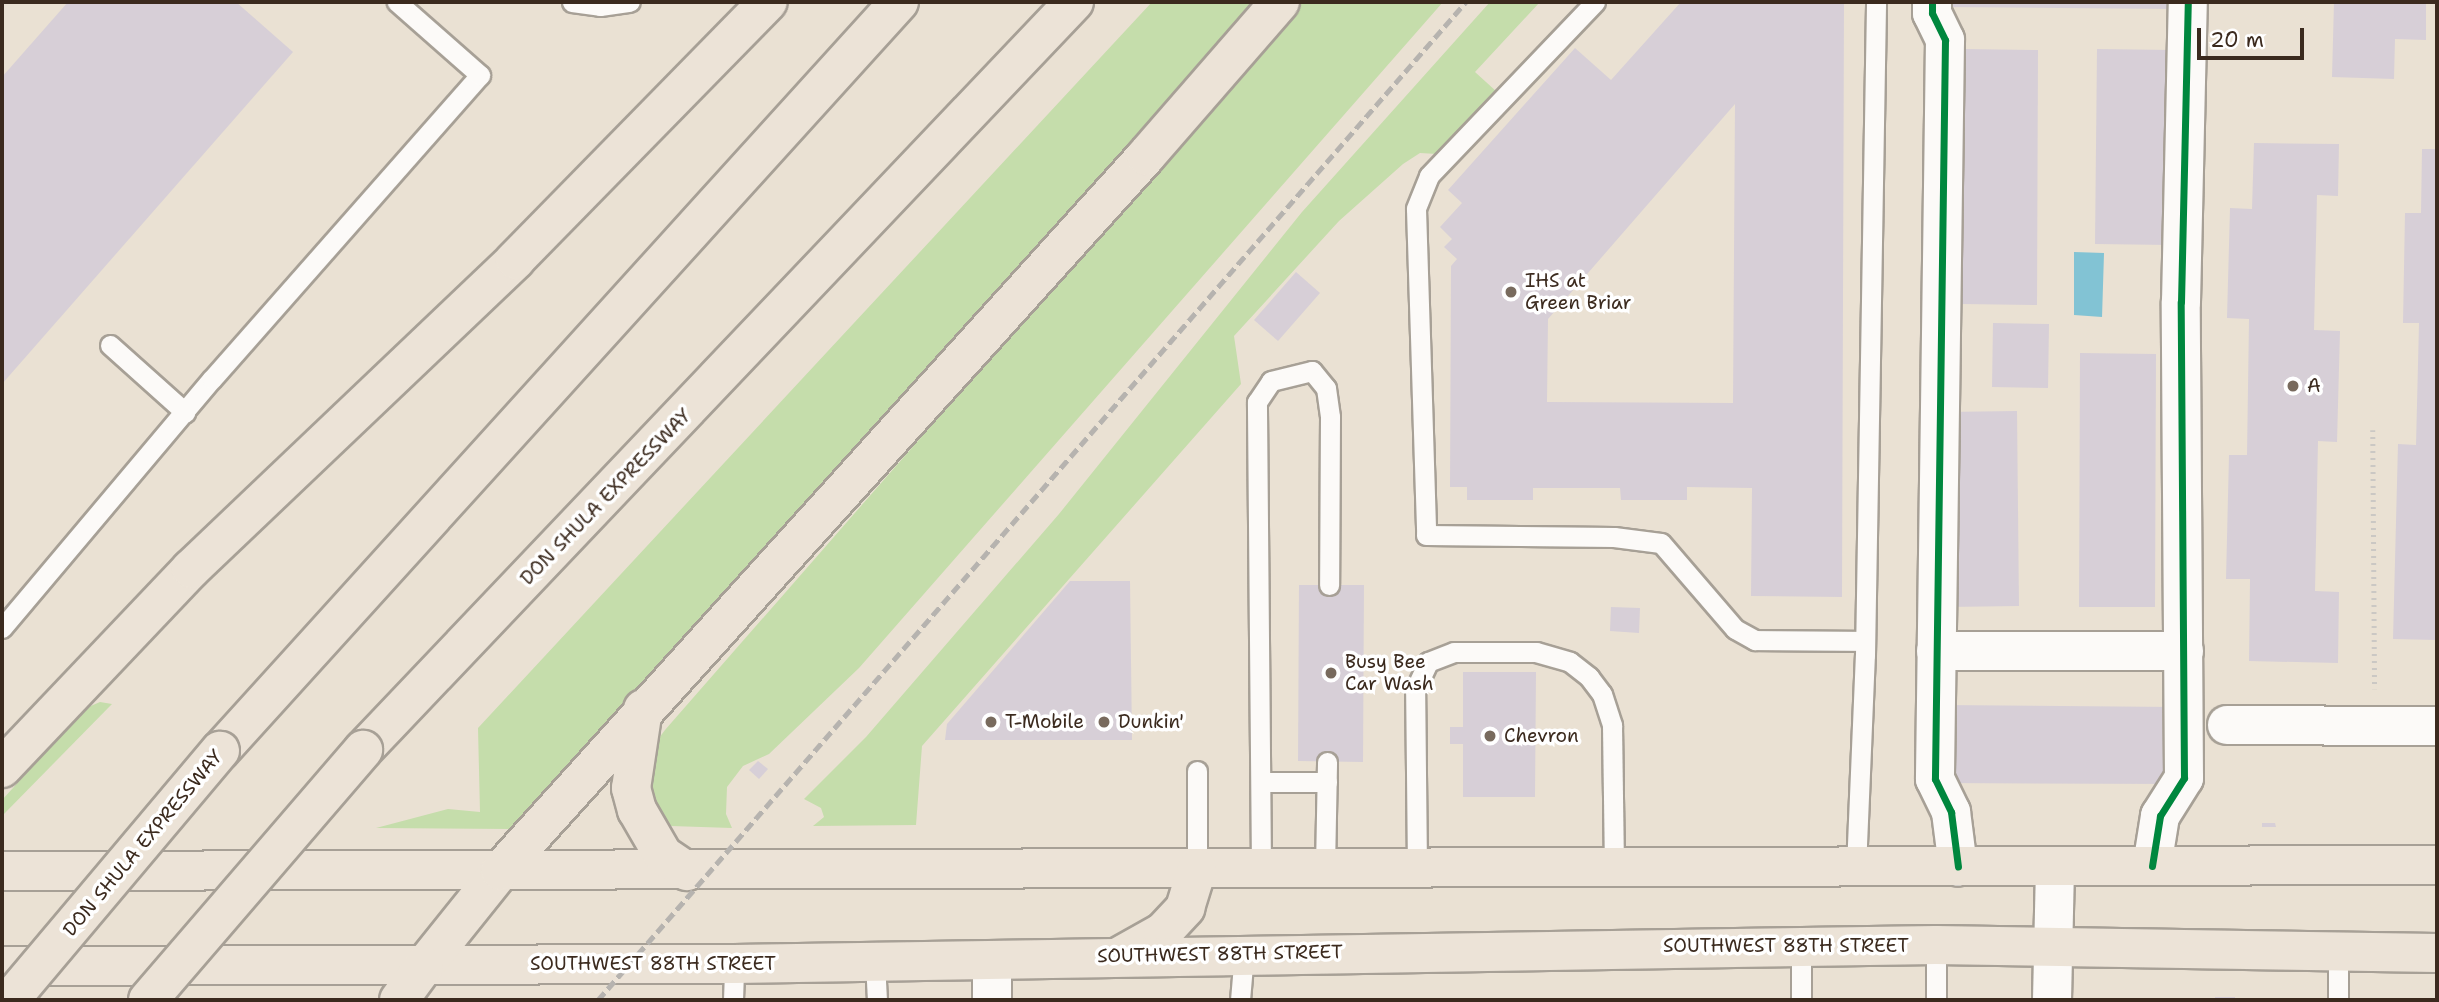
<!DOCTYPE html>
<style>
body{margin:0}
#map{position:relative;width:2439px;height:1002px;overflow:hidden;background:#eae1d3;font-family:"Shantell Sans",sans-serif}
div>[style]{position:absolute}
.green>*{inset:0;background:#c5ddab}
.water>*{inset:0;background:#82c3d4}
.building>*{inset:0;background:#d7cfd7}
.path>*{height:4.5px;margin-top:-2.25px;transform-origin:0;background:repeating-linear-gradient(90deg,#cbc8c4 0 2px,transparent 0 7px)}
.roads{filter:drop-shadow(2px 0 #a7a096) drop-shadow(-2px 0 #a7a096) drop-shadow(0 2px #a7a096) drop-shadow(0 -2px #a7a096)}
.service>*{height:19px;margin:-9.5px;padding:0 9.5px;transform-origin:9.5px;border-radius:9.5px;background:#fcfaf8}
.minor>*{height:38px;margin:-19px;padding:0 19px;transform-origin:19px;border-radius:19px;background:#fcfaf8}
.tertiary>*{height:38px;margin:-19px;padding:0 19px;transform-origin:19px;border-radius:19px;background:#fcfaf8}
.primary>*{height:38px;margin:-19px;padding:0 19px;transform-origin:19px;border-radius:19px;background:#ece3d7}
.motorway>*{height:38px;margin:-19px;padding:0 19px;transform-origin:19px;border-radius:19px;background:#ece3d7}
.rail>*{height:5px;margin-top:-2.5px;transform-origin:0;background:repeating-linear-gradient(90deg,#b6b3af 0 10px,transparent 0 15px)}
.bridges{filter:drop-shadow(2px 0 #a7a096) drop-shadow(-2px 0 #a7a096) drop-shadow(0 2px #a7a096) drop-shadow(0 -2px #a7a096)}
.motorway-bridge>*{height:38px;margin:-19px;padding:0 19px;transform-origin:19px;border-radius:19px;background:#ece3d7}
.cycleway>*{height:7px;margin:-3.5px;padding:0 3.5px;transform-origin:3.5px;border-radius:3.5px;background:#00873e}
.dots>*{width:19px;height:19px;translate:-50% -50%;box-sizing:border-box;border:4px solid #fff;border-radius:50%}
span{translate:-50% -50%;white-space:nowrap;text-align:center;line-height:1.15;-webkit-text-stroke:7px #fff;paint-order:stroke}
.poi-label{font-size:19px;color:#3b2a1e}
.left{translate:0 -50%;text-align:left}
.street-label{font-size:19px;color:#3b2a1e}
.frame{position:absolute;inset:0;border:4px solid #3b2a1e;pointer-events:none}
.scale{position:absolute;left:2197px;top:28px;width:107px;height:32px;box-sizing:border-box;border:4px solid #3b2a1e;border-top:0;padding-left:9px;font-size:21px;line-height:24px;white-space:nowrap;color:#3b2a1e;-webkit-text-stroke:5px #fff;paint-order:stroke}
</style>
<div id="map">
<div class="green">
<div style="clip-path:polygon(1152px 2px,1257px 2px,516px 829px,376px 828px,448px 809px,480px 812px,478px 728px)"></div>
<div style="clip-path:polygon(1302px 2px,1443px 2px,859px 668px,769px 754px,743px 766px,727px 787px,726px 814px,732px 828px,671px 826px,665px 822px,649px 797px,653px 746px,665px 730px)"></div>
<div style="clip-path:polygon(1490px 2px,1540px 2px,1475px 72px,1497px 92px,1437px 154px,1420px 153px,1403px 164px,1339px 221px,1234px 336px,1241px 384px,922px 746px,916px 825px,813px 826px,824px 817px,821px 808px,804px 799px,866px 737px,1059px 514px,1302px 212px)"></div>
<div style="clip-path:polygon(100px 702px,112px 704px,2px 816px,2px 800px,86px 708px)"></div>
</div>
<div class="water">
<div style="clip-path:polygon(2074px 252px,2104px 253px,2102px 317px,2074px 315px)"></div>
</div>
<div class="building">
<div style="clip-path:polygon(68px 2px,236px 2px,293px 52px,2px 384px,2px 77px)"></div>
<div style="clip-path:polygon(evenodd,1681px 2px,1844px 2px,1842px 597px,1751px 596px,1752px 488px,1687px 487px,1687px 500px,1621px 500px,1620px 488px,1533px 488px,1533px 500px,1467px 500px,1467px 487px,1450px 487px,1451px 266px,1457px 259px,1444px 247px,1452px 239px,1440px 227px,1462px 203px,1448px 190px,1575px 48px,1611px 80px,1681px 2px,1735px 104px,1733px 403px,1547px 402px,1548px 319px,1735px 104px)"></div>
<div style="clip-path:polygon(1940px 2px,2176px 2px,2176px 9px,1940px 7px)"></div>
<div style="clip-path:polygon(2334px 2px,2426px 2px,2426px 40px,2395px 39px,2394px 79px,2332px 77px)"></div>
<div style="clip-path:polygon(1963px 49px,2038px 50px,2037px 305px,1962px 304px)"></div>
<div style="clip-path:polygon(2097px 49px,2173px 50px,2171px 245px,2095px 244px)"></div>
<div style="clip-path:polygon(2254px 143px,2339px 144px,2338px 196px,2317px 195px,2314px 330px,2340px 331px,2337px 442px,2318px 441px,2315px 591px,2339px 592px,2338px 663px,2249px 661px,2250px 579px,2226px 579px,2229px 455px,2247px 455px,2249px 319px,2227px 318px,2230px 208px,2252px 209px)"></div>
<div style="clip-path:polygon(2422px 149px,2437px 149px,2437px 640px,2393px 639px,2398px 444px,2416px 445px,2419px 323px,2403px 323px,2405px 213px,2421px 213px)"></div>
<div style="clip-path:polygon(1296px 272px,1320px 293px,1278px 341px,1254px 320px)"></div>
<div style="clip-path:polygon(1993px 323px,2049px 324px,2048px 388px,1992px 387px)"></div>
<div style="clip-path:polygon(2080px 353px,2156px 354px,2155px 607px,2079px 607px)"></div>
<div style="clip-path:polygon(2017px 411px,2019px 606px,1947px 607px,1944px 412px)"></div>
<div style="clip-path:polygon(1070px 581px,1130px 581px,1132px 740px,945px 740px,947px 724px)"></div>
<div style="clip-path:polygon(1299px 585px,1364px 585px,1363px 762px,1298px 761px)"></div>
<div style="clip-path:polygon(1611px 607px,1640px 608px,1639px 633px,1610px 631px)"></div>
<div style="clip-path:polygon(1463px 672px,1536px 672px,1535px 797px,1463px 797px,1463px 744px,1450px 744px,1450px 727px,1463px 727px)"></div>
<div style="clip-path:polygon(1941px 705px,2175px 707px,2174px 784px,1940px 783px)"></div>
<div style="clip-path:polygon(758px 761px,768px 769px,759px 779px,749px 770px)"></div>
<div style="clip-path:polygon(2262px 823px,2275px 823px,2276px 827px,2262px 827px)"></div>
<div style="clip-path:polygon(2215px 997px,2235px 997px,2235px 1000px,2215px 1000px)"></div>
</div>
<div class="path">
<div style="left:2373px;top:430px;width:259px;rotate:89.6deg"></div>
</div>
<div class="roads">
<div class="service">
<div style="left:572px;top:2px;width:28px;rotate:8deg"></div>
<div style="left:600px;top:6px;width:30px;rotate:-8deg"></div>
<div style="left:1595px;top:2px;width:240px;rotate:133.7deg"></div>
<div style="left:1429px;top:176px;width:35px;rotate:112deg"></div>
<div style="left:1416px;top:209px;width:326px;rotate:88.2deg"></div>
<div style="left:1426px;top:535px;width:188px;rotate:0.6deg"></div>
<div style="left:1614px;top:537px;width:47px;rotate:7.3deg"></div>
<div style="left:1661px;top:543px;width:113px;rotate:49.3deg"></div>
<div style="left:1735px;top:629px;width:23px;rotate:29deg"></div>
<div style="left:1755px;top:640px;width:110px;rotate:0.5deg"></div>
<div style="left:110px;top:345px;width:101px;rotate:41.8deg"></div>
<div style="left:2px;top:628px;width:326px;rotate:-49.9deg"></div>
<div style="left:212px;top:379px;width:405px;rotate:-48.6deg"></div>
<div style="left:480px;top:75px;width:111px;rotate:-138.7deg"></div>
<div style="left:1262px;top:782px;width:65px"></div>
<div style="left:1261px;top:868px;width:466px;rotate:-90.5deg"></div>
<div style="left:1257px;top:402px;width:25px;rotate:-56deg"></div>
<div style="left:1271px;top:381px;width:42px;rotate:-13.7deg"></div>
<div style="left:1312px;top:371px;width:22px;rotate:51deg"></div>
<div style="left:1326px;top:388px;width:29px;rotate:82deg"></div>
<div style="left:1330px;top:417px;width:168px;rotate:90.3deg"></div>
<div style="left:1325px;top:868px;width:106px;rotate:-88.9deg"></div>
<div style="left:1417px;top:868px;width:178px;rotate:-90.6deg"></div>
<div style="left:1415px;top:690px;width:31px;rotate:-65deg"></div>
<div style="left:1428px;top:662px;width:28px;rotate:-21deg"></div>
<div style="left:1454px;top:652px;width:82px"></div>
<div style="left:1536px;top:652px;width:35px;rotate:16deg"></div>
<div style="left:1570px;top:662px;width:24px;rotate:38deg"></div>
<div style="left:1589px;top:677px;width:21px;rotate:53deg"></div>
<div style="left:1602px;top:694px;width:33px;rotate:72deg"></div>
<div style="left:1612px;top:725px;width:142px;rotate:89.2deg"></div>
<div style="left:1856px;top:868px;width:213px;rotate:-87.6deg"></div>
<div style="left:1865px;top:655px;width:653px;rotate:-89.03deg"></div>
<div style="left:1197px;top:869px;width:98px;rotate:-90deg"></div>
<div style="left:875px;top:962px;width:38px;rotate:87deg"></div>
<div style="left:733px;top:1000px;width:36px;rotate:-88deg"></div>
<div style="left:1240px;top:1000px;width:47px;rotate:-85.1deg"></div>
<div style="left:1801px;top:1000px;width:54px;rotate:-90deg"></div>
<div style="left:1936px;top:1000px;width:55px;rotate:-90deg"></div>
<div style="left:2338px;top:1000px;width:49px;rotate:-90deg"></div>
</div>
<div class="minor">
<div style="left:1932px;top:2px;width:11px;rotate:90deg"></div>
<div style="left:1932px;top:13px;width:30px;rotate:64deg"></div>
<div style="left:1945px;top:40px;width:739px;rotate:90.78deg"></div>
<div style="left:1935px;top:779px;width:37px;rotate:64deg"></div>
<div style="left:1951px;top:812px;width:55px;rotate:82.7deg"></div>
<div style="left:1936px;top:651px;width:248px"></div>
<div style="left:2227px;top:725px;width:210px;rotate:0.3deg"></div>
<div style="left:2152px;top:866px;width:51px;rotate:-80.9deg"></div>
<div style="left:2160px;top:816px;width:45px;rotate:-57.7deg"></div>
<div style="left:2184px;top:778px;width:476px;rotate:-90.4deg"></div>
<div style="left:2181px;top:302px;width:300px;rotate:-88.7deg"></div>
<div style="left:992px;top:1000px;width:40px;rotate:-90deg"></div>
</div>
<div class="tertiary">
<div style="left:2052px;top:1000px;width:133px;rotate:-88.7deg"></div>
</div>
<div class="primary">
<div style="left:2px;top:871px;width:2435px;rotate:-0.14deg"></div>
<div style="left:1120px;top:956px;width:49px;rotate:-29.2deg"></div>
<div style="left:1163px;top:932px;width:33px;rotate:-47deg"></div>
<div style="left:1185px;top:908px;width:41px;rotate:-72.9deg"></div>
<div style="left:2px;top:966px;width:732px;rotate:-0.16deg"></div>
<div style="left:734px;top:964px;width:1202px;rotate:-0.91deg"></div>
<div style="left:1936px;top:945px;width:501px;rotate:0.91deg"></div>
<div style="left:424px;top:966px;width:122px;rotate:-51.3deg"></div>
</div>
<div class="motorway">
<div style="left:643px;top:709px;width:80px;rotate:98.6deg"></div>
<div style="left:631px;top:788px;width:23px;rotate:75deg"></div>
<div style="left:637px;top:810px;width:52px;rotate:60deg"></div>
<div style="left:663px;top:855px;width:29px;rotate:34deg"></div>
<div style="left:363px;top:750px;width:1032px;rotate:-46.45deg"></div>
<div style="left:220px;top:751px;width:1011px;rotate:-47.81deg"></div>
<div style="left:2px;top:768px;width:274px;rotate:-46.5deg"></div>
<div style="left:191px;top:569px;width:448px;rotate:-43.6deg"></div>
<div style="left:515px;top:260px;width:361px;rotate:-45.6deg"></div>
<div style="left:500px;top:871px;width:964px;rotate:-47.9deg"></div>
<div style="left:1146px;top:156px;width:204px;rotate:-49deg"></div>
<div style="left:399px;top:1000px;width:42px;rotate:-53.7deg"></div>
</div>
</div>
<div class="rail">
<div style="left:598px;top:1000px;width:1323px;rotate:-48.99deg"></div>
</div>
<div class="bridges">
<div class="motorway-bridge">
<div style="left:10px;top:1000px;width:326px;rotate:-49.9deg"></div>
<div style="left:148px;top:1000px;width:330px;rotate:-49.3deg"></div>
</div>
</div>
<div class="cycleway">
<div style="left:1932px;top:2px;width:11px;rotate:90deg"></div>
<div style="left:1932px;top:13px;width:30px;rotate:64deg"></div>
<div style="left:1945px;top:40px;width:739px;rotate:90.78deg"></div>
<div style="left:1935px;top:779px;width:37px;rotate:64deg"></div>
<div style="left:1951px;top:812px;width:55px;rotate:82.7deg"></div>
<div style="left:2152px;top:866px;width:51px;rotate:-80.9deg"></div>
<div style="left:2160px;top:816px;width:45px;rotate:-57.7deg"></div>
<div style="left:2184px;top:778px;width:476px;rotate:-90.4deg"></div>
<div style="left:2181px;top:302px;width:300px;rotate:-88.7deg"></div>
</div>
<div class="dots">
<div style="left:1511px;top:292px;background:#786a5d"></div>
<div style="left:2293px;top:386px;background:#786a5d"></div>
<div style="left:1331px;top:673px;background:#786a5d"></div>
<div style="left:991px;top:722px;background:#786a5d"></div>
<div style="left:1104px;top:722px;background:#786a5d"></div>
<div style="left:1490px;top:736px;background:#786a5d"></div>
</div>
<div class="poi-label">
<span class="left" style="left:1525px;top:292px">IHS at<br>Green Briar</span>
<span class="left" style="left:2307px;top:386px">A</span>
<span class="left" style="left:1345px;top:673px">Busy Bee<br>Car Wash</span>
<span class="left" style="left:1005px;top:722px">T-Mobile</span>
<span class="left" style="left:1118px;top:722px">Dunkin'</span>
<span class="left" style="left:1504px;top:736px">Chevron</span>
</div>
<div class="street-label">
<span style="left:606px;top:497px;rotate:-46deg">DON SHULA EXPRESSWAY</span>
<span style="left:143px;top:843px;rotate:-50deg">DON SHULA EXPRESSWAY</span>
<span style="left:1786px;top:946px">SOUTHWEST 88TH STREET</span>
<span style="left:1220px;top:954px;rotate:-1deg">SOUTHWEST 88TH STREET</span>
<span style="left:653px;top:964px">SOUTHWEST 88TH STREET</span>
</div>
<div class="frame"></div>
<div class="scale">20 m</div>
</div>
